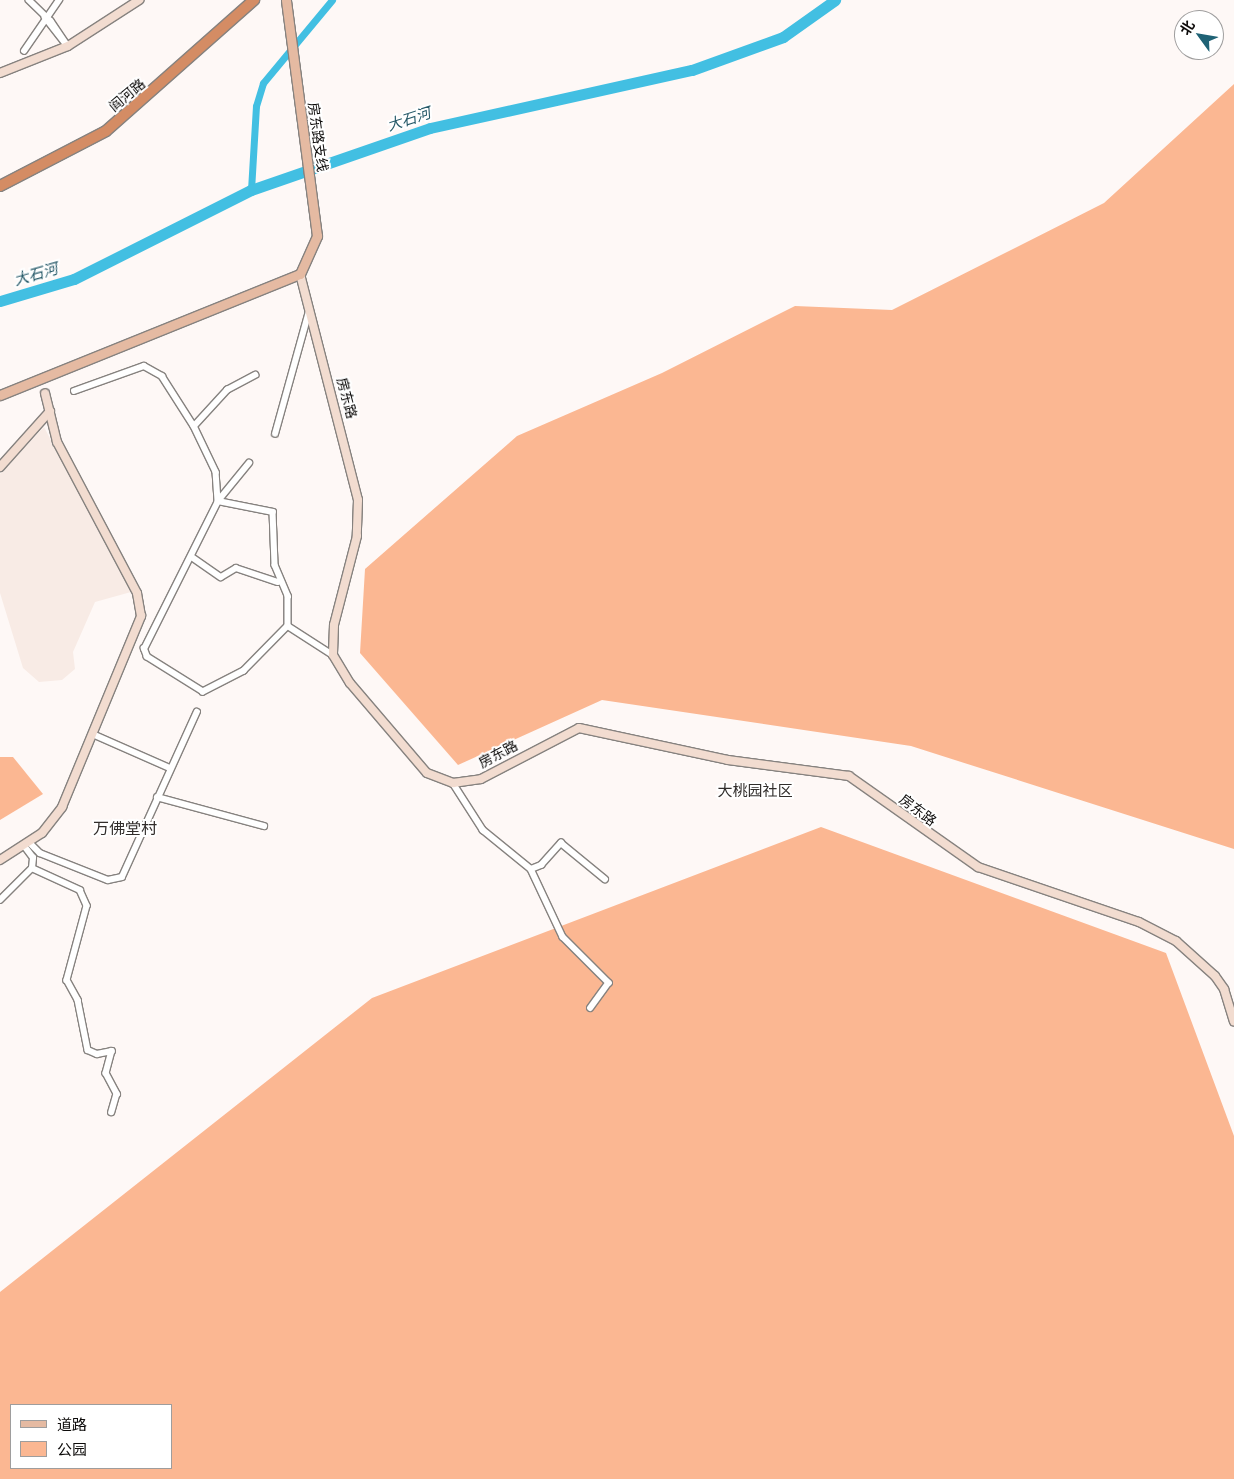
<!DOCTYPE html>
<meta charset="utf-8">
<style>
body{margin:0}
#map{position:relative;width:1234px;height:1479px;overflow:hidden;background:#fef8f6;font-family:Raleway,"Noto Sans SC",sans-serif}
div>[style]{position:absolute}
.built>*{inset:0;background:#f8ebe5}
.green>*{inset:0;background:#fbb792}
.canal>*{height:7px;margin:-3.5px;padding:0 3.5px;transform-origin:3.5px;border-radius:3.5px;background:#42bfe2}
.river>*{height:11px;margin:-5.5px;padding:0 5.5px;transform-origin:5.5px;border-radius:5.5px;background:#42bfe2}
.roads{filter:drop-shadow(1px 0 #86827f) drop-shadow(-1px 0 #86827f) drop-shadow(0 1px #86827f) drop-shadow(0 -1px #86827f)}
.street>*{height:5.5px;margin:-2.75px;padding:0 2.75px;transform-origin:2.75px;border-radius:2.75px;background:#fff}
.secondary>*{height:8px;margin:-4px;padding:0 4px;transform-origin:4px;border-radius:4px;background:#f2dcd0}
.primary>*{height:9px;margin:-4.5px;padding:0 4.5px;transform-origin:4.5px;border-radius:4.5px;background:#e5baa2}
.highway>*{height:10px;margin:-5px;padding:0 5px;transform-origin:5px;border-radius:5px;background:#d48c64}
span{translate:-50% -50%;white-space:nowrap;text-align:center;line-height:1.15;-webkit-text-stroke:4px #fff;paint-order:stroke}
.street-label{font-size:14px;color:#0d0b0a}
.water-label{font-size:15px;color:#265968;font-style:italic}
.neighbourhood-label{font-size:15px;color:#312d2b}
.quarter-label{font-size:16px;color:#312d2b}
.legend{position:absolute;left:10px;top:1404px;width:162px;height:65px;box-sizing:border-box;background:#fff;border:1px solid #9e9d9d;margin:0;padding:6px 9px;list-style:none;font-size:15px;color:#0d0b0a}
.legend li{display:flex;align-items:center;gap:10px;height:25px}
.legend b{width:25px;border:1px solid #9e9d9d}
.north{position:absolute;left:1174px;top:10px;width:50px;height:50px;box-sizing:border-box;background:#fff;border:1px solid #9e9d9d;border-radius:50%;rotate:302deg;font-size:14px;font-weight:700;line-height:20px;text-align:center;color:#0d0b0a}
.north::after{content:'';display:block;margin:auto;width:18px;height:22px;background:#1f6275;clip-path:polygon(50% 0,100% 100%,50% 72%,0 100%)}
</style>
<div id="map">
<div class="built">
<div style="clip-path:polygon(44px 427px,131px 592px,95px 602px,73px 652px,75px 669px,62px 680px,39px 682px,23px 668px,0 593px,0 474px)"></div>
</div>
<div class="green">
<div style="clip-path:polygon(1234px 84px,1234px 849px,911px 746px,602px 700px,458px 765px,360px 653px,365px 569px,517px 436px,662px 373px,795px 306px,892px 310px,1104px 203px)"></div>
<div style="clip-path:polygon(0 757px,13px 757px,43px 794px,0 820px)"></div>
<div style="clip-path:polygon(evenodd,821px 827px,1166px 953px,1234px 1136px,1234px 1479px,0 1479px,0 1292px,372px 998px,821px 827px,11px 1405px,171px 1405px,171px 1468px,11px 1468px,11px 1405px)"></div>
</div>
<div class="canal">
<div style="left:251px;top:190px;width:84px;rotate:-86.6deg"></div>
<div style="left:256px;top:106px;width:24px;rotate:-73deg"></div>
<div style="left:263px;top:83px;width:108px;rotate:-50.3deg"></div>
</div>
<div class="river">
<div style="left:0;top:301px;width:77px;rotate:-16.6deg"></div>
<div style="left:74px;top:279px;width:198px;rotate:-26.7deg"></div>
<div style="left:251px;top:190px;width:189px;rotate:-19.1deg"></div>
<div style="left:430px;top:128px;width:268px;rotate:-12.5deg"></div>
<div style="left:692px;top:70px;width:97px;rotate:-19.9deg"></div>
<div style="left:783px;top:37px;width:64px;rotate:-35.4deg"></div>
</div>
<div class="roads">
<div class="street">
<div style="left:29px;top:0;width:30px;rotate:44deg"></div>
<div style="left:51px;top:21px;width:30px;rotate:56deg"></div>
<div style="left:45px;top:17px;width:37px;rotate:52deg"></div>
<div style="left:24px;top:51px;width:62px;rotate:-55.5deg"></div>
<div style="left:74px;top:391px;width:74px;rotate:-19.7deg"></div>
<div style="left:144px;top:366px;width:21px;rotate:29deg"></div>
<div style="left:162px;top:376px;width:59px;rotate:57.4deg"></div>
<div style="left:194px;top:426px;width:51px;rotate:64.4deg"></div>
<div style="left:216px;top:472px;width:29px;rotate:86deg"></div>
<div style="left:194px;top:426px;width:49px;rotate:-47.5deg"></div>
<div style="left:227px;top:390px;width:32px;rotate:-28deg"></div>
<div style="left:275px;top:434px;width:128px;rotate:-74.5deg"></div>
<div style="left:218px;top:501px;width:49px;rotate:-50.8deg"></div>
<div style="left:192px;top:557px;width:35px;rotate:35deg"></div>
<div style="left:221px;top:577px;width:17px;rotate:-31deg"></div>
<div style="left:236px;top:568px;width:44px;rotate:18.4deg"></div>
<div style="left:288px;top:626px;width:63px;rotate:134.4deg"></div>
<div style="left:244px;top:671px;width:46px;rotate:152.9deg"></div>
<div style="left:203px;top:692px;width:66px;rotate:-148deg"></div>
<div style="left:147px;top:657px;width:9px;rotate:-111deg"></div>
<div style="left:144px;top:649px;width:165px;rotate:-63.4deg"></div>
<div style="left:218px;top:501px;width:56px;rotate:11.3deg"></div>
<div style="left:273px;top:512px;width:53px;rotate:87.8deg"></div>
<div style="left:275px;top:565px;width:34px;rotate:67deg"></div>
<div style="left:288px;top:596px;width:30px;rotate:90deg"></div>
<div style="left:288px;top:626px;width:54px;rotate:32.8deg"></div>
<div style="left:95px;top:735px;width:82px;rotate:23.7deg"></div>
<div style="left:453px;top:783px;width:56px;rotate:57.4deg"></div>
<div style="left:483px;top:830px;width:62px;rotate:39.1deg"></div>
<div style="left:531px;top:869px;width:75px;rotate:64.8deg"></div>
<div style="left:563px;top:937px;width:65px;rotate:45deg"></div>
<div style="left:609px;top:983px;width:31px;rotate:126deg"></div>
<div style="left:157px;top:797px;width:111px;rotate:15.2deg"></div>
<div style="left:30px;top:843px;width:14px;rotate:45deg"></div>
<div style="left:40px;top:853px;width:73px;rotate:21.7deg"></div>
<div style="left:108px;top:880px;width:14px;rotate:-12deg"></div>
<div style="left:122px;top:877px;width:181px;rotate:-65.6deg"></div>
<div style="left:32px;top:868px;width:53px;rotate:24.6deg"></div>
<div style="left:80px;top:890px;width:17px;rotate:66deg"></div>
<div style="left:87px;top:906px;width:77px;rotate:105.1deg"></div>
<div style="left:67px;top:980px;width:23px;rotate:61deg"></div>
<div style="left:78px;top:1000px;width:51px;rotate:78.7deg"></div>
<div style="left:88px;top:1050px;width:10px;rotate:24deg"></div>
<div style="left:97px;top:1054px;width:15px;rotate:-11deg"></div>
<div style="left:112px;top:1051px;width:23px;rotate:105deg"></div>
<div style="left:106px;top:1073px;width:24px;rotate:62deg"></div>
<div style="left:117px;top:1094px;width:19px;rotate:106deg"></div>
<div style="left:531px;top:869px;width:11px;rotate:-22deg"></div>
<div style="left:541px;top:865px;width:30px;rotate:-48deg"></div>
<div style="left:561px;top:843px;width:57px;rotate:39.3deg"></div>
<div style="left:0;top:900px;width:45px;rotate:-45deg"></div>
<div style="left:32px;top:868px;width:10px;rotate:-84deg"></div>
<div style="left:33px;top:858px;width:15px;rotate:-127deg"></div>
</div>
<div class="secondary">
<div style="left:0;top:73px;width:73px;rotate:-21.7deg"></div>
<div style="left:68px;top:46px;width:85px;rotate:-32.9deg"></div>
<div style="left:300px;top:274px;width:233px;rotate:75.6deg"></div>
<div style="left:358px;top:500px;width:36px;rotate:92deg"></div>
<div style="left:357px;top:536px;width:92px;rotate:104.5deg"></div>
<div style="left:334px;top:625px;width:30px;rotate:92deg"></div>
<div style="left:333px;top:655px;width:33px;rotate:59deg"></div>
<div style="left:350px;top:683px;width:118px;rotate:49.5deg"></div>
<div style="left:427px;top:773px;width:28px;rotate:21deg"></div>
<div style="left:453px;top:783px;width:28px;rotate:-8deg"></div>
<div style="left:481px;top:779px;width:110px;rotate:-27.5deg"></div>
<div style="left:579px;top:728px;width:152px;rotate:12.1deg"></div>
<div style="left:728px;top:760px;width:122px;rotate:7.5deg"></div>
<div style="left:849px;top:776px;width:158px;rotate:35.2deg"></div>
<div style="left:978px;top:867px;width:170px;rotate:18.9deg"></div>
<div style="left:1139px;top:922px;width:42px;rotate:27.2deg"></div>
<div style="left:1176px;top:941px;width:52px;rotate:41.9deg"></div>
<div style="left:1215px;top:976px;width:16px;rotate:55deg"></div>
<div style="left:1224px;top:989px;width:34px;rotate:73deg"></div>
<div style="left:0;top:467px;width:75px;rotate:-48.2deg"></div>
<div style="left:0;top:860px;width:50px;rotate:-32.7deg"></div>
<div style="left:42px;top:833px;width:33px;rotate:-52deg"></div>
<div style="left:62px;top:807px;width:207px;rotate:-67.5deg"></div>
<div style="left:141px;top:616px;width:23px;rotate:-100deg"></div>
<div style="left:137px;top:593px;width:171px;rotate:-117.9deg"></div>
<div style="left:57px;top:442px;width:50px;rotate:-103.8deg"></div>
</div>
<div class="primary">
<div style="left:0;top:395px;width:323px;rotate:-22deg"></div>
<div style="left:300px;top:274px;width:42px;rotate:-65.9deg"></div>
<div style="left:317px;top:236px;width:238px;rotate:-97.5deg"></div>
</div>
<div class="highway">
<div style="left:0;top:186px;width:119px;rotate:-27.4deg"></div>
<div style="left:106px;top:131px;width:198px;rotate:-41.5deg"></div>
</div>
</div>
<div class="street-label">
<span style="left:127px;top:95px;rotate:-40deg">阎河路</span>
<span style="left:318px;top:137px;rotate:82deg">房东路支线</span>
<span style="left:347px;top:398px;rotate:75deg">房东路</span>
<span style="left:498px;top:754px;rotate:-28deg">房东路</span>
<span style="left:918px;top:810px;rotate:37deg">房东路</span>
</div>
<div class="water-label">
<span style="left:409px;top:120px;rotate:-18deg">大石河</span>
<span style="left:36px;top:275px;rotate:-16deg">大石河</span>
</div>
<div class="neighbourhood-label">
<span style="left:755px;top:792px">大桃园社区</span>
</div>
<div class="quarter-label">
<span style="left:125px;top:829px">万佛堂村</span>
</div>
<ul class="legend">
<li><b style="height:6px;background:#e5baa2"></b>道路</li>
<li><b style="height:14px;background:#fbb792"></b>公园</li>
</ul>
<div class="north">北</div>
</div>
